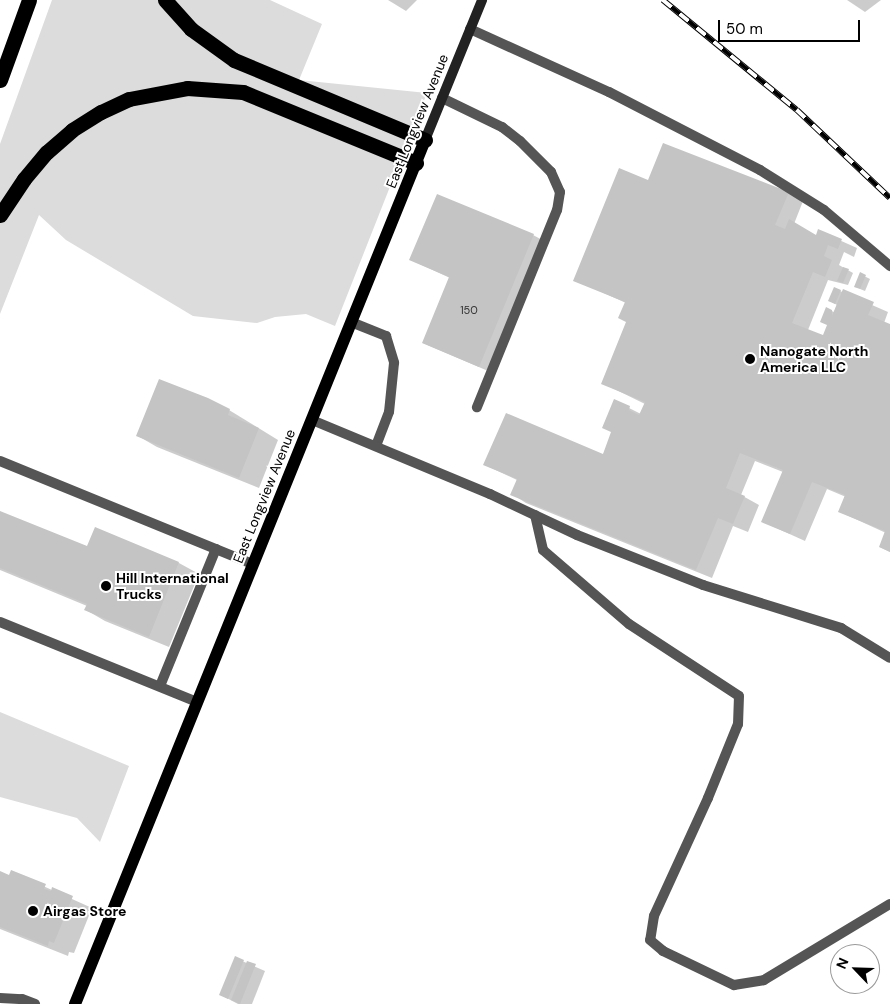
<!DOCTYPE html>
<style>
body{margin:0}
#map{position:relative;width:890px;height:1004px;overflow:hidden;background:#fff;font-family:"DM Sans",sans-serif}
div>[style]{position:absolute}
.green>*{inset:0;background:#dcdcdc}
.shadow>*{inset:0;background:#0003}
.building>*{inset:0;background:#c4c4c4}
.lane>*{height:10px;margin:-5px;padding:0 5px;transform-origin:5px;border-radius:5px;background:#555}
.secondary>*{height:10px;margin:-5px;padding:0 5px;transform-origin:5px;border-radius:5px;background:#222}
.primary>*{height:12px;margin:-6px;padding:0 6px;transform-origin:6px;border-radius:6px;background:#000}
.highway>*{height:15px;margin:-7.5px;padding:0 7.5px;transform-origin:7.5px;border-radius:7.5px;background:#000}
.rail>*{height:5.5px;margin-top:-2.75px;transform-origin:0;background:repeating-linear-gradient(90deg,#fff 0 11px,#000 0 22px);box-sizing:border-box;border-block:1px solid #000}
.dots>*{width:14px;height:14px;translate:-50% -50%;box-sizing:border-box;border:2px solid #fff;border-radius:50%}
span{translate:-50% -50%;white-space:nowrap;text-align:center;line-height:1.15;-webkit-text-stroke:4px #fff;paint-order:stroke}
.number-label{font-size:11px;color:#313131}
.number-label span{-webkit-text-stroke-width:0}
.street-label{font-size:14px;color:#000}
.poi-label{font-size:14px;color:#000;font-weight:700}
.left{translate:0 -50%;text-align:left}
.north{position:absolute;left:830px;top:944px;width:50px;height:50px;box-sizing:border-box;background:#fff;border:1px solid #999;border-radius:50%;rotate:294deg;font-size:14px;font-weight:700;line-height:20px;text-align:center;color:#000}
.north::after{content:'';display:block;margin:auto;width:18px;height:22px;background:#000;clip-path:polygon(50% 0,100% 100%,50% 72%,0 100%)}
.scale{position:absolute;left:718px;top:20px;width:142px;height:22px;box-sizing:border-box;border:2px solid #000;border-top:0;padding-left:6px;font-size:15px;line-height:18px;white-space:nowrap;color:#000;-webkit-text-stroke:4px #fff;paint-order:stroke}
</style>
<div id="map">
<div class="green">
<div style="clip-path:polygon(52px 0,270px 0,322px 24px,299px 80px,427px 93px,335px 326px,306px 314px,275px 317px,257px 323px,193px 316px,66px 240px,39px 215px,0 314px,0 144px)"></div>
<div style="clip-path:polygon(0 712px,129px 766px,100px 842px,77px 818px,0 797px)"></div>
</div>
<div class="shadow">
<div style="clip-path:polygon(388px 0,417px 0,406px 11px)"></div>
<div style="clip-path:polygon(847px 0,881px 0,865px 12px)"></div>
<div style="clip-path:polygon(649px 182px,788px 193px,803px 201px,794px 224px,817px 237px,819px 231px,857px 248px,854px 257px,844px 252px,839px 265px,853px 273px,848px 285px,828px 280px,808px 330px,823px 337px,829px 325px,827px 309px,834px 312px,837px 305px,830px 301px,840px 291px,888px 312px,884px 323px,890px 325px,890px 552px,880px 547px,886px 533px,840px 512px,846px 497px,827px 489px,805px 541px,763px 522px,783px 472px,755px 461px,741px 495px,759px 505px,748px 532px,733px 526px,712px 578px,526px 503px,512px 494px,517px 480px,485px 465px,603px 455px,612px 433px,615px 401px,641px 414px,645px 404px,602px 383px,627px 322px,626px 303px,575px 280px)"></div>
<div style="clip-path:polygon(533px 235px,548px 243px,495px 374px,423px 343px,450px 278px,411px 260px)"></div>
<div style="clip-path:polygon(860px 274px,870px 279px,865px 291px,860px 289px)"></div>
<div style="clip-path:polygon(229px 410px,278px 440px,259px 488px,157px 447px,138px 436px)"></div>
<div style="clip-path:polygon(0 512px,88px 547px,95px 529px,179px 563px,199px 574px,169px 647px,105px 621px,86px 610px,87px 606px,0 570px)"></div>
<div style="clip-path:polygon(0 872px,10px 876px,12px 872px,92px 908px,74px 953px,69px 952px,68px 956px,0 929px)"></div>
<div style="clip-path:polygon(235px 958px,265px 971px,252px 1004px,238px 1004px,221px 995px)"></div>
</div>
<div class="building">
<div style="clip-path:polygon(663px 143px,789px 192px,775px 225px,785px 229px,789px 219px,816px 235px,818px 229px,842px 239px,838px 249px,828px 245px,824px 256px,832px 260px,825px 277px,813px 272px,792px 323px,823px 335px,827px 325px,820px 322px,826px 307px,832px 310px,832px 316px,843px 289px,874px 302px,868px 315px,890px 324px,890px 552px,879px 547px,885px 531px,838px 512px,845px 495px,812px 482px,790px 534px,761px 522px,783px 470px,740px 453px,726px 488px,745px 496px,733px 524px,718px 518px,696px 570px,510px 495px,517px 479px,483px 465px,506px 413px,603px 454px,611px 432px,602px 428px,614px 399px,630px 406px,629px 410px,639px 415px,645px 402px,601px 384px,626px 322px,618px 318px,625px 302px,573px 281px,619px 168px,648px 180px)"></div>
<div style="clip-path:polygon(437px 194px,534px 234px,479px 367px,422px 343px,449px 277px,409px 260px)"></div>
<div style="clip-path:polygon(843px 267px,849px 269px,843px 283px,837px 281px)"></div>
<div style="clip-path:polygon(860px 272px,866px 275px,860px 289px,854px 287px)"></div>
<div style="clip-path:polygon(834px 287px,841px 290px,835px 304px,828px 301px)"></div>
<div style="clip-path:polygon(159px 379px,208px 398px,230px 409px,228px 415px,259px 428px,239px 478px,136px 436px)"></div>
<div style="clip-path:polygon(0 511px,87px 546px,95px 527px,179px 562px,149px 637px,84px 610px,87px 604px,0 568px)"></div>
<div style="clip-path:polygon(11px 870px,46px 884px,44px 889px,51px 891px,52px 887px,73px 896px,54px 943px,49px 941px,48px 946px,0 927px,0 871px,9px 875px)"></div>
<div style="clip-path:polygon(235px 956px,244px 960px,228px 999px,219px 995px)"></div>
<div style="clip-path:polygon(247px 961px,256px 964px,240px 1004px,231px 1000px)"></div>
</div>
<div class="lane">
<div style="left:470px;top:29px;width:153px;rotate:24.4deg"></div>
<div style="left:609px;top:92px;width:170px;rotate:27.3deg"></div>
<div style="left:760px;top:170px;width:75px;rotate:32deg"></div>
<div style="left:824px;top:210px;width:87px;rotate:40.3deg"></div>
<div style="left:442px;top:98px;width:67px;rotate:25.8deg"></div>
<div style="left:502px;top:127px;width:23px;rotate:38deg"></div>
<div style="left:520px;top:141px;width:44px;rotate:45deg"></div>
<div style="left:551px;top:172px;width:22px;rotate:66deg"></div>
<div style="left:560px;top:192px;width:18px;rotate:99deg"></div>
<div style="left:557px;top:210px;width:213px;rotate:112.1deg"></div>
<div style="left:351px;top:322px;width:38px;rotate:22deg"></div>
<div style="left:386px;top:336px;width:28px;rotate:73deg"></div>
<div style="left:394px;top:363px;width:49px;rotate:95.8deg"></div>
<div style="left:389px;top:412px;width:36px;rotate:111deg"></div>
<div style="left:312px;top:420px;width:193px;rotate:22.6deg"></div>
<div style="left:490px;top:494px;width:96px;rotate:25.2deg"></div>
<div style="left:577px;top:535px;width:136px;rotate:21.6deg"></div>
<div style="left:703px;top:585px;width:145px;rotate:17.3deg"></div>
<div style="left:841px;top:628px;width:57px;rotate:31.5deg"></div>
<div style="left:0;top:461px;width:273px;rotate:22.2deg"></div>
<div style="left:535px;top:515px;width:36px;rotate:77deg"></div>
<div style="left:543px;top:550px;width:113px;rotate:40.7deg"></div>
<div style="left:629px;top:624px;width:131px;rotate:33.2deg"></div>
<div style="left:739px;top:696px;width:28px;rotate:92deg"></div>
<div style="left:738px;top:724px;width:80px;rotate:112.1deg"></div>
<div style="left:708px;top:798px;width:130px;rotate:114.6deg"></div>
<div style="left:654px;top:916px;width:24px;rotate:99deg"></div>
<div style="left:650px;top:940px;width:17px;rotate:40deg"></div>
<div style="left:663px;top:951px;width:79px;rotate:25.6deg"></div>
<div style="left:734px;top:985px;width:30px;rotate:-9deg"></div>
<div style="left:764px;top:980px;width:147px;rotate:-31.1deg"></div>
<div style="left:0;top:622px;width:213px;rotate:22.1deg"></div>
<div style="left:160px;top:686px;width:148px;rotate:-67.8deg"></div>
<div style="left:0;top:998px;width:22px;rotate:3deg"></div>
<div style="left:22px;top:999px;width:14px;rotate:21deg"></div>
</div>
<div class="secondary">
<div style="left:425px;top:140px;width:151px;rotate:-67.8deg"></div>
</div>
<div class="primary">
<div style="left:75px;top:1004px;width:932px;rotate:-67.95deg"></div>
</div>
<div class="highway">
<div style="left:165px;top:0;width:39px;rotate:48deg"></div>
<div style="left:191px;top:29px;width:53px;rotate:35.8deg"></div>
<div style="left:234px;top:60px;width:207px;rotate:22.7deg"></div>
<div style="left:0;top:80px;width:85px;rotate:-70.1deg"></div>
<div style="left:0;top:215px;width:43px;rotate:-56.3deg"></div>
<div style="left:24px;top:179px;width:35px;rotate:-50deg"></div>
<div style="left:47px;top:152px;width:33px;rotate:-41deg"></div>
<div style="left:72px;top:130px;width:34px;rotate:-32deg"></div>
<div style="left:101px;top:112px;width:31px;rotate:-25deg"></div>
<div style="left:129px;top:99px;width:59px;rotate:-10.7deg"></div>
<div style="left:187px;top:88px;width:56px;rotate:4.1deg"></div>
<div style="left:243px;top:92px;width:187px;rotate:22.3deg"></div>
</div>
<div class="rail">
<div style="left:663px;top:0;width:173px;rotate:39.4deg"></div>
<div style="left:797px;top:110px;width:128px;rotate:43.4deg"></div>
</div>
<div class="dots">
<div style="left:750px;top:359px;background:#000"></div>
<div style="left:106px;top:586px;background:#000"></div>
<div style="left:33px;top:911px;background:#000"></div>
</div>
<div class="number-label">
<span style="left:469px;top:310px">150</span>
</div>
<div class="street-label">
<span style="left:417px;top:121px;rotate:-68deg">East Longview Avenue</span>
<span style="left:264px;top:496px;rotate:-68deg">East Longview Avenue</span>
</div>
<div class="poi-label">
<span class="left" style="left:760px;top:359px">Nanogate North<br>America LLC</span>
<span class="left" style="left:116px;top:586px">Hill International<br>Trucks</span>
<span class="left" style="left:43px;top:911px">Airgas Store</span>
</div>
<div class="north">N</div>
<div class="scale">50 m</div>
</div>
